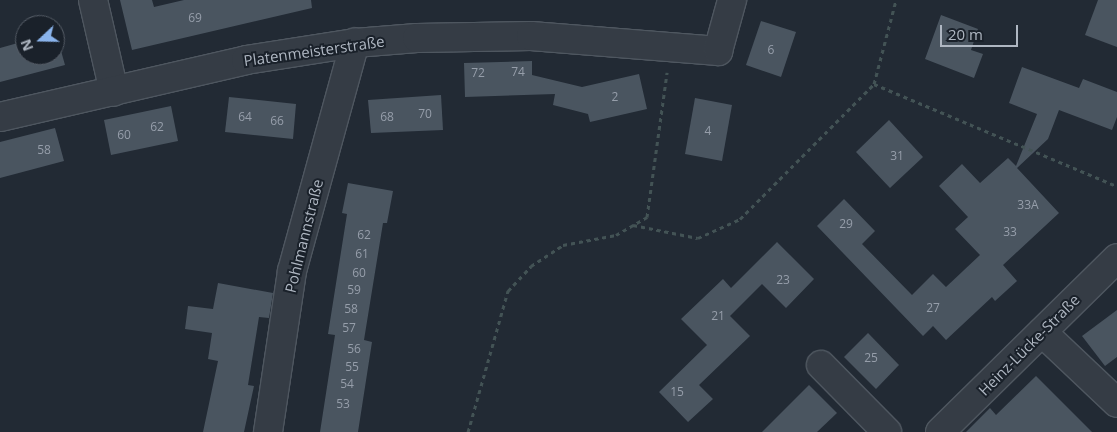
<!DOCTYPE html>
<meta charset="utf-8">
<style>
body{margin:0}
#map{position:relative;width:1117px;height:432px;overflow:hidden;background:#222a34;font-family:"Open Sans",sans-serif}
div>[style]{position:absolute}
.building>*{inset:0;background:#4a5560}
.path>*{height:3px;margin-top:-1.5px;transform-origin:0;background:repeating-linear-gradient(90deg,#435355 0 4px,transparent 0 8px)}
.roads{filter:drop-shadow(1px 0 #4f5760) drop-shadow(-1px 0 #4f5760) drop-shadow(0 1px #4f5760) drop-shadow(0 -1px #4f5760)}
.minor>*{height:28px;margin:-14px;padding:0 14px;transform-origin:14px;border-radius:14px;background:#353c45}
span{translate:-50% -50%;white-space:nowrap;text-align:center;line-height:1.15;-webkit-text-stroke:4px #1a212a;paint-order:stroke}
.number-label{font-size:12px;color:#969eaa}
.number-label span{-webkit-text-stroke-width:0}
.street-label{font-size:15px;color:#afb7c2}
.north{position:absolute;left:15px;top:15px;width:50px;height:50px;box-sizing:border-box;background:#1a212a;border:1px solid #565d67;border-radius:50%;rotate:249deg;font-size:14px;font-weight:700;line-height:20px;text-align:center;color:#afb7c2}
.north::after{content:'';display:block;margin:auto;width:18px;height:22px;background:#8ab4ec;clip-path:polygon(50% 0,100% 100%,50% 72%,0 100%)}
.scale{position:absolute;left:940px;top:25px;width:78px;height:22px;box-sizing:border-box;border:2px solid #afb7c2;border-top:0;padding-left:6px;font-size:15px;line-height:18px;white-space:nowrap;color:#afb7c2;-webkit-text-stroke:4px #1a212a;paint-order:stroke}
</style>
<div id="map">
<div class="building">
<div style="clip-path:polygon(120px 0,152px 0,154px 7px,184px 0,311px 0,312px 8px,132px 50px)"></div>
<div style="clip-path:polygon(1098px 0,1117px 0,1117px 47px,1085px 35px)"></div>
<div style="clip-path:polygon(941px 15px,978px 29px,971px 50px,983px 54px,974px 78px,925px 59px)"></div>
<div style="clip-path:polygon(761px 21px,796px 32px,781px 77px,746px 65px)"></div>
<div style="clip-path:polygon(56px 33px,65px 65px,0 82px,0 48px,25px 41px,25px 55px,55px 55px)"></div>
<div style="clip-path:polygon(532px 61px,532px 75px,582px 87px,639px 74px,647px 109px,590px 122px,588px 114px,553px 105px,555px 94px,465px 97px,464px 63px)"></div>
<div style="clip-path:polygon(1022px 67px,1079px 88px,1083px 79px,1117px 92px,1117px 117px,1112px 130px,1059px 110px,1048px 139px,1017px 168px,1059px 213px,1003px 265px,1017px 281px,995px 301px,992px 297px,946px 340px,933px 326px,923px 336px,817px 226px,844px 199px,875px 231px,862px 244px,912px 295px,933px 274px,946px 287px,980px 255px,955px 229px,968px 217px,939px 186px,962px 164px,980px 183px,1008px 158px,1016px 166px,1037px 114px,1009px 103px)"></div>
<div style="clip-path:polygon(441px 95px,443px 130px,371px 133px,368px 100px)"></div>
<div style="clip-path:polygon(229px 97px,296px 104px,293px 139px,225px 132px)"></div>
<div style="clip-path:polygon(695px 98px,732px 105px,722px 161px,685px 154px)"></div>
<div style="clip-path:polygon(171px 106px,178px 141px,111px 155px,104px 120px)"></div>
<div style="clip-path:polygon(889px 120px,923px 157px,890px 188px,856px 152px)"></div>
<div style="clip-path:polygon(55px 128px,64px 161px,0 178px,0 142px)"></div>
<div style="clip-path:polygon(348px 183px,393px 191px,387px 223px,383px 223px,364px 340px,372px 342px,358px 432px,320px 432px,335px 335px,328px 334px,347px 214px,342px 213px)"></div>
<div style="clip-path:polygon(777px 242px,814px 279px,786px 308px,762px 284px,730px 316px,750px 336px,699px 385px,713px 399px,688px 422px,659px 392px,707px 345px,681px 319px,723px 279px,731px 288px)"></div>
<div style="clip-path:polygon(218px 283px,273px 293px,269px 318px,259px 317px,248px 385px,254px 386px,244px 432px,203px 432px,218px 361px,208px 359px,212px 333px,185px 329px,188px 306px,213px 309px)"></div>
<div style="clip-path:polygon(1117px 310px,1117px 357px,1105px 366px,1082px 336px)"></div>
<div style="clip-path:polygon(868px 333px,899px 365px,876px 389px,844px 357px)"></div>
<div style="clip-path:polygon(1036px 376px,1092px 432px,966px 432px,990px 408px,996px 415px)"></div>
<div style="clip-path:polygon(809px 385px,837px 413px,817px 432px,762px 432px)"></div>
</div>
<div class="path">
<div style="left:874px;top:84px;width:87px;rotate:-75.3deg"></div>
<div style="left:633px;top:225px;width:66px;rotate:11.3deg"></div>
<div style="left:698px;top:238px;width:46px;rotate:-24.3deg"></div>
<div style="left:740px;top:219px;width:190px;rotate:-45.2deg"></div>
<div style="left:874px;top:84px;width:264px;rotate:22.8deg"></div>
<div style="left:468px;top:432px;width:147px;rotate:-74.2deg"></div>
<div style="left:508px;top:291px;width:34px;rotate:-47deg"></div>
<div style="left:531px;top:266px;width:38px;rotate:-33deg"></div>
<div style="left:563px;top:245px;width:54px;rotate:-10.7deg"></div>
<div style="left:616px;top:235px;width:36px;rotate:-30deg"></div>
<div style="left:647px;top:217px;width:146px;rotate:-82.1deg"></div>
</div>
<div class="roads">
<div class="minor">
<div style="left:93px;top:0;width:94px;rotate:77.1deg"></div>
<div style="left:0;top:117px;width:253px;rotate:-13deg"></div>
<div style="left:246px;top:60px;width:110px;rotate:-8.9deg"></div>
<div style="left:355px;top:43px;width:62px;rotate:-4.6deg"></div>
<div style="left:417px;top:38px;width:114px;rotate:-1deg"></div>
<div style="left:531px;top:36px;width:188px;rotate:4.6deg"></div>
<div style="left:718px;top:51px;width:53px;rotate:-74.6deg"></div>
<div style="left:1042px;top:332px;width:103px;rotate:43.4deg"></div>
<div style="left:821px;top:365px;width:94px;rotate:45.4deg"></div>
<div style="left:268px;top:432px;width:163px;rotate:-81.5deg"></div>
<div style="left:292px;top:271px;width:237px;rotate:-74.6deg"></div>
<div style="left:940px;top:432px;width:248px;rotate:-44.5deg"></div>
</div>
</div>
<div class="number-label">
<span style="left:195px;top:18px">69</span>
<span style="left:771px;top:50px">6</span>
<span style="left:518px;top:72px">74</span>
<span style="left:478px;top:73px">72</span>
<span style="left:615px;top:97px">2</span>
<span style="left:425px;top:114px">70</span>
<span style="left:245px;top:117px">64</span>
<span style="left:387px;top:117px">68</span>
<span style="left:277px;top:121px">66</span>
<span style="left:157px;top:127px">62</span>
<span style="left:708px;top:131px">4</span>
<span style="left:124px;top:135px">60</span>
<span style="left:44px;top:150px">58</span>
<span style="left:897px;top:156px">31</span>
<span style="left:1028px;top:205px">33A</span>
<span style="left:846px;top:224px">29</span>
<span style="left:1010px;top:232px">33</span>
<span style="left:364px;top:235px">62</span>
<span style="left:362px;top:254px">61</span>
<span style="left:359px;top:273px">60</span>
<span style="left:783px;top:280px">23</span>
<span style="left:354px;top:290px">59</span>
<span style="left:933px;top:308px">27</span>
<span style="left:351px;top:309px">58</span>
<span style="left:718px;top:316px">21</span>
<span style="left:349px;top:328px">57</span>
<span style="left:354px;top:349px">56</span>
<span style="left:871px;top:358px">25</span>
<span style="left:352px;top:367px">55</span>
<span style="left:347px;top:384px">54</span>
<span style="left:677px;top:392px">15</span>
<span style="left:343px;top:404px">53</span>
</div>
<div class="street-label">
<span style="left:314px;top:51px;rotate:-8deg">Platenmeisterstraße</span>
<span style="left:304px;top:236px;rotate:-76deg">Pohlmannstraße</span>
<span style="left:1029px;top:345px;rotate:-45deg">Heinz-Lücke-Straße</span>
</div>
<div class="north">N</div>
<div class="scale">20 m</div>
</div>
